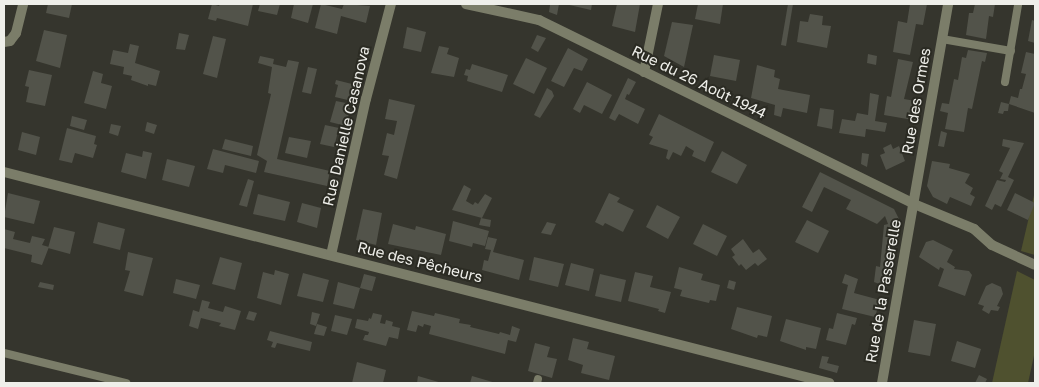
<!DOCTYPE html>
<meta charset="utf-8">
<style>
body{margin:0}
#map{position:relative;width:1039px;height:387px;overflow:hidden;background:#35352d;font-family:"Golos Text",sans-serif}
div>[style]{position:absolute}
.green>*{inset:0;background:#4f512f}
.building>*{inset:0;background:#52534a}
.service>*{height:8px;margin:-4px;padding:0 4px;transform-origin:4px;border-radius:4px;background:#7b7d69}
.minor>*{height:10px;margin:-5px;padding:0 5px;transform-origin:5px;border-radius:5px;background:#7b7d69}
span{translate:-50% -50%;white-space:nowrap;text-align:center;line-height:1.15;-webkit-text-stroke:4px #2b2b23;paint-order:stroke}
.street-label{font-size:15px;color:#efefea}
.frame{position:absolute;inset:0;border:5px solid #efefea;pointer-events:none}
</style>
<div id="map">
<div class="green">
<div style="clip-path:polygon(1035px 191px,1035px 255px,1021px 251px)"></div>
<div style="clip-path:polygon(1017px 271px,1035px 280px,1035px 351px,1028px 383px,992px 383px)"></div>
</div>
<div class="building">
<div style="clip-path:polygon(48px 4px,72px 4px,69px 18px,46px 13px)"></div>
<div style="clip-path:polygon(212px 4px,219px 6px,220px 4px,253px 4px,248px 26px,217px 18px,216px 21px,208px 19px)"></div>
<div style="clip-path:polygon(260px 4px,280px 4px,277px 15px,258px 11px)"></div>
<div style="clip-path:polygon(294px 4px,313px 4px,308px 23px,291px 18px)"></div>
<div style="clip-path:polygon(321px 4px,342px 9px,344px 4px,370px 6px,366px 23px,341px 16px,337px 34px,315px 28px)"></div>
<div style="clip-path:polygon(547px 4px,559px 4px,557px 15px,549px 12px,550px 5px)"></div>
<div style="clip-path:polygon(565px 4px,592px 4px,591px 10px)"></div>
<div style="clip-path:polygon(617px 4px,640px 4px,635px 32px,612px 26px)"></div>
<div style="clip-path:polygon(698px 4px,723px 4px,720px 24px,695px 19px)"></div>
<div style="clip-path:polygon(788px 4px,793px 4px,786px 46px,781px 45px)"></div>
<div style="clip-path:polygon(910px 4px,927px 4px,923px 25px,916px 24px,910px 55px,893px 52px,898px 21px,907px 23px)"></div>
<div style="clip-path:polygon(975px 4px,995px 4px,993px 17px,989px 16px,986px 39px,966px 35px,969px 13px,973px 13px)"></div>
<div style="clip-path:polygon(810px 14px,823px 16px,822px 25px,831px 26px,827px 48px,797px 42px,800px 21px,808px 22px)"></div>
<div style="clip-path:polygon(1032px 20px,1035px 21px,1035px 43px,1028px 41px)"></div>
<div style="clip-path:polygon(672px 22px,693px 25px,684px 67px,664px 56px)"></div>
<div style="clip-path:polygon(407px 27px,426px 32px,421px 52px,403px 48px)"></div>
<div style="clip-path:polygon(44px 30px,67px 35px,60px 68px,36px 61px)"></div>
<div style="clip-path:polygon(179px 33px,189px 35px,185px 50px,176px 49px)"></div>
<div style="clip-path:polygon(537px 35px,546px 38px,538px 52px,531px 48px)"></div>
<div style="clip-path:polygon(213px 36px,226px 39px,217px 78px,203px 74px)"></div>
<div style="clip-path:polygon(130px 44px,139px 46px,135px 63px,160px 71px,156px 86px,148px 84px,148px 86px,131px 80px,132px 76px,123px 74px,124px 67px,110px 64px,113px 50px,128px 53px)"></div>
<div style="clip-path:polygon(439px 46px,449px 48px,447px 54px,459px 58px,454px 77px,431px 73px)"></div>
<div style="clip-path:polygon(568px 48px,588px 59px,582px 71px,574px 68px,564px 87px,551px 81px)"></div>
<div style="clip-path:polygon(968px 50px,987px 53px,985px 62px,982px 61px,972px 109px,968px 108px,964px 132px,945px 129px,948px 113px,940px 111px,942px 103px,949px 104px,954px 79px,958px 80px,962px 57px,966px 58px)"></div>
<div style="clip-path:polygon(1026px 52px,1035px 54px,1035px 113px,1009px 104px,1011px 96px,1018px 98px,1020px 89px,1022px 89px,1026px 74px,1021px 73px)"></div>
<div style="clip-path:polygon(868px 54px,877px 56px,876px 65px,867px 63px)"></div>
<div style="clip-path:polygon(714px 55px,740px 60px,736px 81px,710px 76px)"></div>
<div style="clip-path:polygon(260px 56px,274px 59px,273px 64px,286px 67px,288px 60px,299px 62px,277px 159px,330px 171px,327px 186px,264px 172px,267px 161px,257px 155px,271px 94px,268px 93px,272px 67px,258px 63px)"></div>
<div style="clip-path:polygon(526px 58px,547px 68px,534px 94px,513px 84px)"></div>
<div style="clip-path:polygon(898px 59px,913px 62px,904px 99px,921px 102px,919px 121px,884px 115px,887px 96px,891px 97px)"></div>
<div style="clip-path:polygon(472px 64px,508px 75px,502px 92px,467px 81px,468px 76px,464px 75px,466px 69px,470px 70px)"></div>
<div style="clip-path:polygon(757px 65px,775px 70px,774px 77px,780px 79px,778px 89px,810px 95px,807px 113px,783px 108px,781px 117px,774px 115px,775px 105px,751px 98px)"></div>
<div style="clip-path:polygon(308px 67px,317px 69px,311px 94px,302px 92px)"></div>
<div style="clip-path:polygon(29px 70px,52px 75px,45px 106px,26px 102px,29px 87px,25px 86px)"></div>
<div style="clip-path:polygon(93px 71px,103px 74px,101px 83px,112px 86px,106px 109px,84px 103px)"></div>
<div style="clip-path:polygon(628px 78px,636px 82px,629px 95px,627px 94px,625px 99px,645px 109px,638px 124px,619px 114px,615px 121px,609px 118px)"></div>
<div style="clip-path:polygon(336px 80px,356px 85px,352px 101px,335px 97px,338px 85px,335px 84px)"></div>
<div style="clip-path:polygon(587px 82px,612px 95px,602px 114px,584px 105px,580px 113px,573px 109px)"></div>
<div style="clip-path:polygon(547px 88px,552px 91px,554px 96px,540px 118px,534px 115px)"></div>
<div style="clip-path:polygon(870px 93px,879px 95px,875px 121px,887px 123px,885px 132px,866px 129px,865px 137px,839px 133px,842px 119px,855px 121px,857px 113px,868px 115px)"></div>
<div style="clip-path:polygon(389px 99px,415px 105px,397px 179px,384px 175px,389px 156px,382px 155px,387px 133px,394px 135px,397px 121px,385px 119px)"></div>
<div style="clip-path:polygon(336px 101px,351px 104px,346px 126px,330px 122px)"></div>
<div style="clip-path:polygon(1001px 102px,1009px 104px,1008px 111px,1004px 111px,1003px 114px,998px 113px)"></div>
<div style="clip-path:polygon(820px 108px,834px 110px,832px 129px,817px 126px)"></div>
<div style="clip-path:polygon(659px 114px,714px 142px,705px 162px,692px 156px,694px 151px,686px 146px,681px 156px,673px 152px,669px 160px,666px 158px,668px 150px,649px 144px,653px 137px,649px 135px)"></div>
<div style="clip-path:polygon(72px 116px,87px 120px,84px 130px,70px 126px)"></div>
<div style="clip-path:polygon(147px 122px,157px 125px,154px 134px,145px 131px)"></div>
<div style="clip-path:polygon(111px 124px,121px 126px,118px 136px,109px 133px)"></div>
<div style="clip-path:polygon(325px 125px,339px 128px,334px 147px,320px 144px)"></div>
<div style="clip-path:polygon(67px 128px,96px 136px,94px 144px,97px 145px,93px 158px,75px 153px,72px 163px,59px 160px)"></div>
<div style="clip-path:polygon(941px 131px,947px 133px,944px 147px,938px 146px)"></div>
<div style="clip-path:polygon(22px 132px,40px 137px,36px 155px,18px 150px)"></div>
<div style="clip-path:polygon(289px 137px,311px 141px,307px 158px,285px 153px)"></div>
<div style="clip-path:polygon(225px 139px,253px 146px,251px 156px,222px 149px)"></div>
<div style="clip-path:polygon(1003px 139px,1024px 143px,1008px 177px,1014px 180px,1001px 207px,995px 204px,992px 210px,985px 206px,997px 180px,1005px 182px,1006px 180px,1000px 179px,1003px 173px,999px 171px,1010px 148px,1002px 146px)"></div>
<div style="clip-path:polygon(891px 144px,893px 149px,899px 146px,905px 161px,886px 170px,880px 155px,885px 153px,883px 148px)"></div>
<div style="clip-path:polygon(213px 149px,259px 161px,256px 173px,225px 165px,223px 173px,207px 169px)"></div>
<div style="clip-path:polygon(143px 151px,152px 153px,146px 179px,121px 172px,126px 153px,142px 157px)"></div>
<div style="clip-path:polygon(722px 151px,747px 165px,737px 184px,711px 172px)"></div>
<div style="clip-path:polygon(862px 153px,869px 154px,867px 167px,861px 164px)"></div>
<div style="clip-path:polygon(167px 159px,195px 166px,189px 187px,162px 180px)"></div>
<div style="clip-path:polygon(932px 161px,950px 164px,949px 168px,970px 174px,965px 183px,973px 188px,970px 194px,975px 197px,971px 206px,950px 197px,947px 204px,933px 197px,927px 186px)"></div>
<div style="clip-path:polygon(820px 172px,894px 209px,901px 223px,898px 241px,895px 240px,887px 287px,874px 282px,876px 266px,880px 267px,884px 225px,888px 224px,885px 216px,877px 224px,846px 209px,851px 200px,824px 187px,812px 212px,802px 207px)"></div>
<div style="clip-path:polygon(248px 179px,254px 181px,247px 207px,239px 205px)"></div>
<div style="clip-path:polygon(464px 185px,471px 189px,466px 201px,473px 205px,475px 202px,478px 204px,485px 194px,492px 198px,482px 218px,452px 210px)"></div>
<div style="clip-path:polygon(8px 193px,40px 201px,34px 224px,4px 217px)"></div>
<div style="clip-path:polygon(609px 193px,620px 198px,617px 202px,634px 210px,623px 232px,605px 223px,603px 226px,595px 222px)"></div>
<div style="clip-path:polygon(1015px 193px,1035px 203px,1028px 220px,1007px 210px)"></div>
<div style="clip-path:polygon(258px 194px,290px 202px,285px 221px,253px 214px)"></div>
<div style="clip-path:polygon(302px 203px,321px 208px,317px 228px,297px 222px)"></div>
<div style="clip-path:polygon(657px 205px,680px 217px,668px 239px,646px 227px)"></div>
<div style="clip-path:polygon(363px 209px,382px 213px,376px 245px,356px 240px)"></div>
<div style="clip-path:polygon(481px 218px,491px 220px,490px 227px,479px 225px)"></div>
<div style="clip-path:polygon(807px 220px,829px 231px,818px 253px,795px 242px)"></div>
<div style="clip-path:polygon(453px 221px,489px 231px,485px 246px,473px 243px,472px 247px,449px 241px)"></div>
<div style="clip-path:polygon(98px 222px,125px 229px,120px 250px,93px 243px)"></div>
<div style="clip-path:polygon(547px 222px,556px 224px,551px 235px,541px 233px)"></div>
<div style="clip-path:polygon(393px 224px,415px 230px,416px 226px,446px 234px,441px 255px,388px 244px)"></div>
<div style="clip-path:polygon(703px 224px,727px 236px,717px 256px,693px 244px)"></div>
<div style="clip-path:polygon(54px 227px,75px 232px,70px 254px,48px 248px)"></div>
<div style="clip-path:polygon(4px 229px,15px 232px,13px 239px,30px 243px,32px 236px,45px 239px,42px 245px,49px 247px,42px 265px,31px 262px,32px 255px,4px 248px)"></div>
<div style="clip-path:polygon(488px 237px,497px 239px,493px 252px,524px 260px,519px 280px,482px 270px,484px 260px,488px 261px,491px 250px,485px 249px)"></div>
<div style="clip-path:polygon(743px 239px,753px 253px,759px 249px,767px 259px,758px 266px,755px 263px,746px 270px,741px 264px,739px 266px,732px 257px,735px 255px,731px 249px)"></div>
<div style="clip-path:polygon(933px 240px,953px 250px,947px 262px,955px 267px,954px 269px,969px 271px,972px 275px,965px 296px,938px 286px,944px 269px,940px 267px,939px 270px,919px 257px,926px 242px)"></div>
<div style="clip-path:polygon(128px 252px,153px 258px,143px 296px,124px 291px,130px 271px,125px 270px)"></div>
<div style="clip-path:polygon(220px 257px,242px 263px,235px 290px,212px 284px)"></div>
<div style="clip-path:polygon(534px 257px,564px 264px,558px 287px,529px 280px)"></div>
<div style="clip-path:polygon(571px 263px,594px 269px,589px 291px,565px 285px)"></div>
<div style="clip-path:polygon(679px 267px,703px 274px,701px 280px,720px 285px,716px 301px,710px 300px,709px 303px,680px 296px,682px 290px,674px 288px)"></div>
<div style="clip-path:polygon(275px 270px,289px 274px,281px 305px,257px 298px,263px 272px,274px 275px)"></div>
<div style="clip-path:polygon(635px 272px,653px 276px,650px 287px,671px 292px,665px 313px,658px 311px,659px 309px,628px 301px)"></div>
<div style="clip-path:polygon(303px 273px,329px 280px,323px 302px,297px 296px)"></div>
<div style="clip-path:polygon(364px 274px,376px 277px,372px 291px,360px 288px,354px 309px,333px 304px,338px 282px,360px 288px)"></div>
<div style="clip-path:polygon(600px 274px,626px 280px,621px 302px,595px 296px)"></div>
<div style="clip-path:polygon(845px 274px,858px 279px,854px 293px,880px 300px,875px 317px,842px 309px,848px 285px,842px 283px)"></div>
<div style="clip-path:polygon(176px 279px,200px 285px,196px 299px,173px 293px)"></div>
<div style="clip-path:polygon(729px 280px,736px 282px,734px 290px,727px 288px)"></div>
<div style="clip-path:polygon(40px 282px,54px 285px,53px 290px,38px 287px)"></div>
<div style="clip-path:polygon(992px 283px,1001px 287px,1003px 294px,997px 306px,1000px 307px,998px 311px,991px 310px,989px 314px,982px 310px,984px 306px,978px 304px,986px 286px)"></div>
<div style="clip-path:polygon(202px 300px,210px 302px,208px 308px,223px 312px,225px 306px,241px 311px,235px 330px,219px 326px,221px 323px,201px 318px,198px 329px,189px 326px,193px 310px,199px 312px)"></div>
<div style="clip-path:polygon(737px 307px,772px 316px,767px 337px,758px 335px,757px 338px,731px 329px)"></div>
<div style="clip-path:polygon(249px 311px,257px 313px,254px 321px,246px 319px)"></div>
<div style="clip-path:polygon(412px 311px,434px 316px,435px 313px,460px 319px,459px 323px,471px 325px,470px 327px,499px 334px,500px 332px,510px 335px,512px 326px,520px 329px,516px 342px,508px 340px,505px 354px,429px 334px,431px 326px,424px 324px,423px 327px,418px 325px,416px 332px,407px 330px)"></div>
<div style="clip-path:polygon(312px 312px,320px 314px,316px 326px,310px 324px)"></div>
<div style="clip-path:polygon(373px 313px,382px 315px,380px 323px,385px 324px,386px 320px,393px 322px,392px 326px,400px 328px,398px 339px,389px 337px,386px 346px,363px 340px,365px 335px,368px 335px,369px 332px,355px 328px,357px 319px,368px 321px,369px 318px,371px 319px)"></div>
<div style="clip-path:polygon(837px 313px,857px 318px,855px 325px,852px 324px,846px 345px,826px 340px,829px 328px,833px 329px)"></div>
<div style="clip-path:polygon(335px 315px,352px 319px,347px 335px,331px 331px)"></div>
<div style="clip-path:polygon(786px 319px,821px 328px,816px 349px,806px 347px,806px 350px,780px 341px)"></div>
<div style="clip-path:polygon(914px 320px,936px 324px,930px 356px,908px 352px)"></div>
<div style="clip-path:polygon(317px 324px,327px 327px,324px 336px,314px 334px)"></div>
<div style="clip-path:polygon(270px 331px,312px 342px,310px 351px,277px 343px,275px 348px,271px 347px,273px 342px,267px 340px)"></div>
<div style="clip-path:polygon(573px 338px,589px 342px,587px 349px,615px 356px,609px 380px,581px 373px,583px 365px,568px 360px)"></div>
<div style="clip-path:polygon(957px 341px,981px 349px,975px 368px,951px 361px)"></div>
<div style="clip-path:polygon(535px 343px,550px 347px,547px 357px,557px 359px,552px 378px,528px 371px)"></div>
<div style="clip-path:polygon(822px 356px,829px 357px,827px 363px,839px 366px,837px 373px,819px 368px)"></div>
<div style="clip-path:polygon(357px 362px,386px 370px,383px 383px,352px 383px)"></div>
<div style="clip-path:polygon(979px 375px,987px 379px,985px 383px,975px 383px)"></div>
<div style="clip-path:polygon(418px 376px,442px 383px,417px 383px)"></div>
<div style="clip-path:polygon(472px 376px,496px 383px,470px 383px)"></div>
</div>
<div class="service">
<div style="left:942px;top:39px;width:70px;rotate:9.9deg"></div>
<div style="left:1005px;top:82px;width:78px;rotate:-80.4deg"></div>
<div style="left:4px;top:353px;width:126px;rotate:13.8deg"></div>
<div style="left:537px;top:383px;width:4px;rotate:-76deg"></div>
</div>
<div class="minor">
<div style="left:466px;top:4px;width:75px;rotate:12.4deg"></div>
<div style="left:539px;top:20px;width:418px;rotate:26.1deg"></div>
<div style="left:914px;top:204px;width:65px;rotate:22.6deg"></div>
<div style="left:974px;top:229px;width:24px;rotate:42deg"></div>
<div style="left:992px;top:245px;width:47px;rotate:24.9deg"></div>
<div style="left:4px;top:42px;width:6px;rotate:-9deg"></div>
<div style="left:10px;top:41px;width:10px;rotate:-53deg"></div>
<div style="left:16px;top:33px;width:30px;rotate:-76deg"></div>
<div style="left:644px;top:72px;width:69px;rotate:-78.4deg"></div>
<div style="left:4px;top:172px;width:852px;rotate:14.35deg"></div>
<div style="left:331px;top:255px;width:160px;rotate:-77.4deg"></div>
<div style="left:366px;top:99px;width:98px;rotate:-75.3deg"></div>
<div style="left:882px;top:383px;width:385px;rotate:-80.1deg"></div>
</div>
<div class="street-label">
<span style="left:699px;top:82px;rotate:26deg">Rue du 26 Août 1944</span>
<span style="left:916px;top:101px;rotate:-80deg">Rue des Ormes</span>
<span style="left:346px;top:126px;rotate:-77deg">Rue Danielle Casanova</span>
<span style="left:420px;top:262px;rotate:14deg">Rue des Pêcheurs</span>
<span style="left:883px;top:291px;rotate:-80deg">Rue de la Passerelle</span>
</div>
<div class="frame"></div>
</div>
